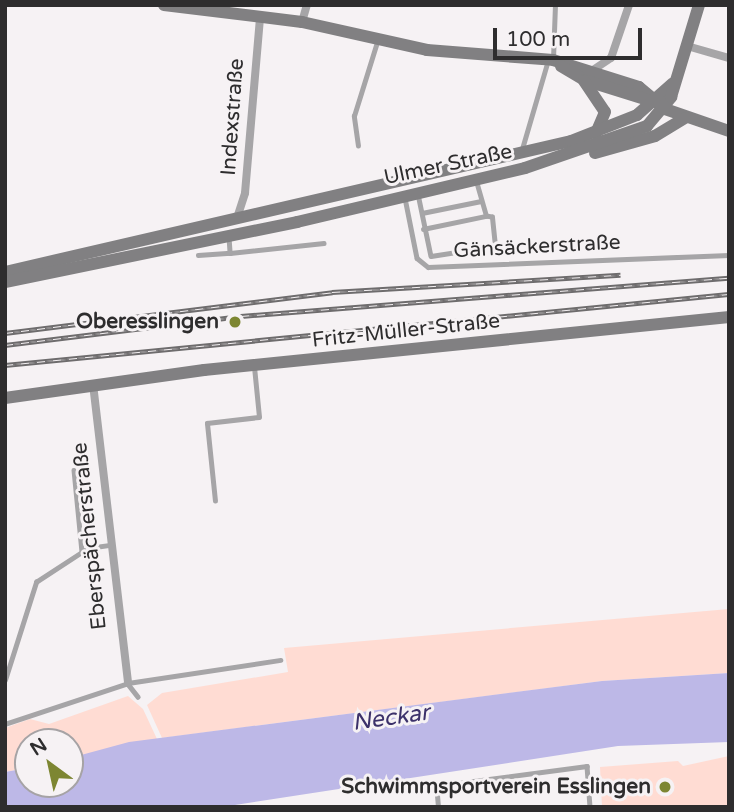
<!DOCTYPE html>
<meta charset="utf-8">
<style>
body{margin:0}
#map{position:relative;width:734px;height:812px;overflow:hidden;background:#f6f2f4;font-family:"Varela Round",sans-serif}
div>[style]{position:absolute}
.green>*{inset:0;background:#ffdcd3}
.water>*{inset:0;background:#bdb8e7}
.lane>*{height:4.5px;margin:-2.25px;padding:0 2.25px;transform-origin:2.25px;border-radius:2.25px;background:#a6a5a7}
.street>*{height:8px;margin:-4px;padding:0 4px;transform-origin:4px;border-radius:4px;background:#a6a5a7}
.secondary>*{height:12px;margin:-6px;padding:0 6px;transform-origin:6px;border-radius:6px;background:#818082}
.rail>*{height:5px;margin-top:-2.5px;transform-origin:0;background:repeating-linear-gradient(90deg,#f6f2f4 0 8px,#6e6c6d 0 16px);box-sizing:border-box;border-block:2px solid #6e6c6d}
.dots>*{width:19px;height:19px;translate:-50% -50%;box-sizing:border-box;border:4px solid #f6f2f4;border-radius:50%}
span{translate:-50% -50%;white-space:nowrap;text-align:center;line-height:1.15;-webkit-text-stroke:6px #f6f2f4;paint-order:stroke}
.street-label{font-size:21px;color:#2e2d2e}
.poi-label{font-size:21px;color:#2e2d2e;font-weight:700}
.right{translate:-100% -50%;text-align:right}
.water-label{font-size:23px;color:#3c316a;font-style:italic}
.frame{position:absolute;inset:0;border:7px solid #2e2d2e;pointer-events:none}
.north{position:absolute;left:14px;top:728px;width:70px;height:70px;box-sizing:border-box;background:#f6f2f4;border:2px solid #a6a3a5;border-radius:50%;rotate:327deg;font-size:19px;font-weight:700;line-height:28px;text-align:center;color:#2e2d2e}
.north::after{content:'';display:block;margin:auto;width:24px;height:32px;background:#7d8632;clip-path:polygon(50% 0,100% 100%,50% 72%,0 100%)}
.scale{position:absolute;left:493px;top:28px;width:149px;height:32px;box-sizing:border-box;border:4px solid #2e2d2e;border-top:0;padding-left:9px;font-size:21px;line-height:24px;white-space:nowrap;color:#2e2d2e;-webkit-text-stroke:5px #f6f2f4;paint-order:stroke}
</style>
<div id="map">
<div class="green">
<div style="clip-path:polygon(729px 609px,729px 673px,602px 681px,162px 738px,147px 705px,162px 693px,288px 672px,284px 648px)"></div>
<div style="clip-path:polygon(128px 696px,143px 709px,157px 739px,70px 758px,70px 742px,28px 742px,28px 768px,5px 772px,5px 728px,30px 719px,49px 724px)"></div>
<div style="clip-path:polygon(729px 756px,729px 807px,602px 807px,600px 767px,678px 761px,683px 766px)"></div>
</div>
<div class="water">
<div style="clip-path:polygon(729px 673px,729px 742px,618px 746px,222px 807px,5px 807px,5px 772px,28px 768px,28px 784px,70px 784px,70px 758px,129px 742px,602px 681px)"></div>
</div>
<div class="lane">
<div style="left:553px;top:59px;width:54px;rotate:-87.9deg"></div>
<div style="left:358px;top:146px;width:30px;rotate:-98deg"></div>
<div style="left:354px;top:116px;width:77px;rotate:-72.7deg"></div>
<div style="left:522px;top:149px;width:93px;rotate:-73.7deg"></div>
<div style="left:418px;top:194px;width:63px;rotate:78.2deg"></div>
<div style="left:431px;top:256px;width:65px;rotate:-8.9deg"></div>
<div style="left:495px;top:246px;width:29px;rotate:-96deg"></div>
<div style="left:492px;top:217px;width:6px;rotate:-171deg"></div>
<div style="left:405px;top:198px;width:61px;rotate:78.7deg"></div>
<div style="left:417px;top:258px;width:14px;rotate:39deg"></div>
<div style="left:428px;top:267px;width:301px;rotate:-2.3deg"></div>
<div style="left:422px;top:213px;width:60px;rotate:-11.5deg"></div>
<div style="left:423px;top:229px;width:64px;rotate:-11.7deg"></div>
<div style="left:486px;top:216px;width:36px;rotate:-106deg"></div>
<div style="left:229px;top:237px;width:16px;rotate:86deg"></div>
<div style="left:230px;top:253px;width:94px;rotate:-6.1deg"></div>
<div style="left:198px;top:255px;width:32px;rotate:-4deg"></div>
<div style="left:74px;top:470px;width:81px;rotate:84.4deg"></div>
<div style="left:215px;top:501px;width:78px;rotate:-95.9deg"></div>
<div style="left:207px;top:423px;width:52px;rotate:-6.6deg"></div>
<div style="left:259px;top:417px;width:50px;rotate:-95.7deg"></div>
<div style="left:5px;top:680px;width:103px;rotate:-72.4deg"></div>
<div style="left:36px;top:582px;width:62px;rotate:-33.2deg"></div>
<div style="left:88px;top:548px;width:22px;rotate:-8deg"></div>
<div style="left:128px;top:684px;width:16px;rotate:52deg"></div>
<div style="left:5px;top:724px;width:130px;rotate:-18.4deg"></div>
<div style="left:128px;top:683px;width:154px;rotate:-8.6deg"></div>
<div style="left:438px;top:807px;width:21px;rotate:-95deg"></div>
<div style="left:436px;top:786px;width:152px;rotate:-7.5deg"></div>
<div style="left:587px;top:766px;width:41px;rotate:85.8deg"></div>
</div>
<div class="street">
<div style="left:302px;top:22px;width:18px;rotate:-74deg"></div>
<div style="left:687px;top:46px;width:44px;rotate:15.9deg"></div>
<div style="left:593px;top:70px;width:22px;rotate:-34deg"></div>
<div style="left:611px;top:58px;width:56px;rotate:-71.2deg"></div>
<div style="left:237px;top:218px;width:26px;rotate:-72deg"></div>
<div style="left:245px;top:193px;width:177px;rotate:-85.1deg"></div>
<div style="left:93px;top:384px;width:301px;rotate:83.3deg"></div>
</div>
<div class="secondary">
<div style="left:164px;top:5px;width:139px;rotate:7deg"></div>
<div style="left:302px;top:22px;width:128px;rotate:12.6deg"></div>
<div style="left:427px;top:50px;width:126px;rotate:4.5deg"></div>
<div style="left:553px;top:60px;width:90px;rotate:17.4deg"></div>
<div style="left:639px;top:87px;width:34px;rotate:40deg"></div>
<div style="left:665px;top:109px;width:68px;rotate:19deg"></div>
<div style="left:561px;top:66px;width:27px;rotate:31deg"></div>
<div style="left:584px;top:80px;width:73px;rotate:17.4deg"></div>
<div style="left:584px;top:81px;width:37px;rotate:56deg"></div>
<div style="left:605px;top:112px;width:23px;rotate:113deg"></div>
<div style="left:595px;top:153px;width:62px;rotate:-15.8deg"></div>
<div style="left:655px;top:136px;width:35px;rotate:-31deg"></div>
<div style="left:5px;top:272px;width:581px;rotate:-13.03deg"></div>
<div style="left:571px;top:141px;width:71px;rotate:-21.5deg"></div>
<div style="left:637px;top:115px;width:48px;rotate:-41.6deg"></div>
<div style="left:5px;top:282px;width:298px;rotate:-11.6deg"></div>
<div style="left:297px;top:222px;width:234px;rotate:-13.3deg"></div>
<div style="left:525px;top:168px;width:129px;rotate:-19deg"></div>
<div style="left:647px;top:126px;width:38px;rotate:-50deg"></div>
<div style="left:671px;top:97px;width:96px;rotate:-73.1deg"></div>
<div style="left:5px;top:398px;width:201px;rotate:-8deg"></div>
<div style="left:204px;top:370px;width:528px;rotate:-5.76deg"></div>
</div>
<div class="rail">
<div style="left:5px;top:333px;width:330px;rotate:-7.1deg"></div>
<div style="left:332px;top:292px;width:289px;rotate:-3.4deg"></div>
<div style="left:5px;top:345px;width:238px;rotate:-7deg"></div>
<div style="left:241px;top:316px;width:489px;rotate:-4.5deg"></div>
<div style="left:5px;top:365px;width:727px;rotate:-5.6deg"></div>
</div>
<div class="dots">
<div style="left:235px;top:322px;background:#7d8632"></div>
<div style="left:665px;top:787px;background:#7d8632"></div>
</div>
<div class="street-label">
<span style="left:233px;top:117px;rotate:-86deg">Indexstraße</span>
<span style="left:448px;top:165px;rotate:-12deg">Ulmer Straße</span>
<span style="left:537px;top:247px;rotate:-3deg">Gänsäckerstraße</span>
<span style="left:406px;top:331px;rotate:-6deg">Fritz-Müller-Straße</span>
<span style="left:90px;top:536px;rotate:-96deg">Eberspächerstraße</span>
</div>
<div class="poi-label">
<span class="right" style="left:219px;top:322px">Oberesslingen</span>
<span class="right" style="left:651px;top:787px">Schwimmsportverein Esslingen</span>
</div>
<div class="water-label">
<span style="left:391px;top:718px;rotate:-8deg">Neckar</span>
</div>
<div class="frame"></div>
<div class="north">N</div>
<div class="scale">100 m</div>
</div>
